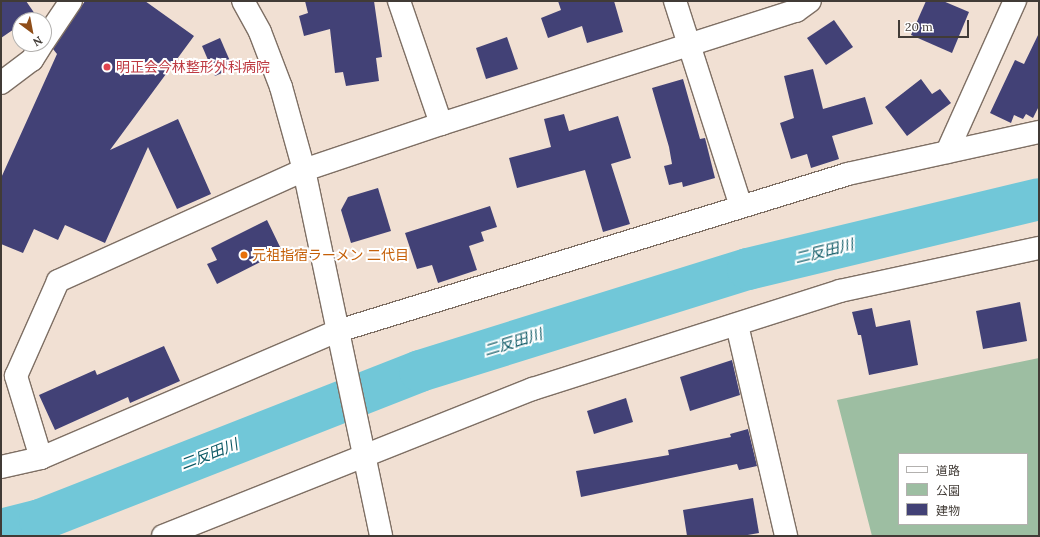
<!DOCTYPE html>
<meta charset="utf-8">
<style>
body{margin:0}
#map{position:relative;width:1040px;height:537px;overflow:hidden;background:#f1e0d3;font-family:Lora,"Noto Sans JP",serif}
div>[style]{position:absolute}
.green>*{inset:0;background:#9dbea2}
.river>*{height:42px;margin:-21px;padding:0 21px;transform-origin:21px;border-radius:21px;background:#71c7d8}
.building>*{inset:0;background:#424176}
.roads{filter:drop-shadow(1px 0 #7e6f64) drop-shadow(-1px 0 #7e6f64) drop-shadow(0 1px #7e6f64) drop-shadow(0 -1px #7e6f64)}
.minor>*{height:22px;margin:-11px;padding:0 11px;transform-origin:11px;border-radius:11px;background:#fff}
.dots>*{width:11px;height:11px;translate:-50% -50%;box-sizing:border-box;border:2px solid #fff;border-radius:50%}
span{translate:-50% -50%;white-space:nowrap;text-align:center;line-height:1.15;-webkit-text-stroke:4px #fff;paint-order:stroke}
.health-label{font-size:14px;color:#be3a42}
.left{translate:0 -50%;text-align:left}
.food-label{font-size:14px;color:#c56008}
.water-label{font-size:15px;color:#0d5965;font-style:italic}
.frame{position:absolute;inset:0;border:2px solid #413b36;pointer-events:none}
.legend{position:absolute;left:898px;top:453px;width:130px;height:72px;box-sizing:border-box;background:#fff;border:1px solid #b3b1af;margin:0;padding:5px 7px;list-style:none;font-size:12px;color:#413b36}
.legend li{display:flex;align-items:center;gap:8px;height:20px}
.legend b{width:20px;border:1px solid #b3b1af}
.north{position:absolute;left:12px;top:12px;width:40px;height:40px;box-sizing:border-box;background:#fff;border:1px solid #b3b1af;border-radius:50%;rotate:148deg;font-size:11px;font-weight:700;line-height:16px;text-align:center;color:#413b36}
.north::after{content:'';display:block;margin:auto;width:14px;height:18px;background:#8f4e1a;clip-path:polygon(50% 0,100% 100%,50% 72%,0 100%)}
.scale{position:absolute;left:898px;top:20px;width:71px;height:18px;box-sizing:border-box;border:2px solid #413b36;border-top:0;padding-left:5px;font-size:12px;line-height:14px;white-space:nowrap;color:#413b36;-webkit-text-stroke:3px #fff;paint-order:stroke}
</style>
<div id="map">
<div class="green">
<div style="clip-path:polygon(evenodd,1039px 358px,1039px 536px,872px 536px,837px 400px,1039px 358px,899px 454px,1027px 454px,1027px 524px,899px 524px,899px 454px)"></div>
</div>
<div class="river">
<div style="left:1px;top:530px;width:40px;rotate:-14.4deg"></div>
<div style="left:40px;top:520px;width:408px;rotate:-21.4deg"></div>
<div style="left:420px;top:371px;width:343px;rotate:-17.3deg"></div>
<div style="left:748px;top:269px;width:299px;rotate:-13.5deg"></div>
</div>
<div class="building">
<div style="clip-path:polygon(1px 1px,26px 1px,35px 14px,27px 20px,20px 20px,20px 25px,1px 38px)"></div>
<div style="clip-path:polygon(85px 1px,145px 1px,194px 36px,110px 150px,178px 119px,211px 194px,177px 209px,148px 147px,105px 243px,65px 225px,58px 240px,34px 229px,23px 253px,1px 244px,1px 178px,57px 54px,53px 49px)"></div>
<div style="clip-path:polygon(305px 1px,374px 1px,382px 57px,376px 58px,379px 81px,346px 86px,343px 72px,335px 73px,330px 29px,304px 36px,299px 16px,308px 13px)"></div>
<div style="clip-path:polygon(558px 1px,614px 1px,623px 32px,587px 43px,582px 26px,548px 38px,541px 18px,561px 10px)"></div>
<div style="clip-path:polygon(926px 1px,943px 1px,969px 12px,952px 53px,911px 35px)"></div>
<div style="clip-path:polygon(834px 20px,853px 47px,826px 65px,807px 38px)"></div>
<div style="clip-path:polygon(1039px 33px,1039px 106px,1033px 118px,1026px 114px,1023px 119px,1014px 115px,1011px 123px,990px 113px,1015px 60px,1024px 64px)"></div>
<div style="clip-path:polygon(507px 37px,518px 69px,486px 79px,476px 48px)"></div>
<div style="clip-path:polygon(220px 38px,233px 68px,215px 76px,202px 46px)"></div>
<div style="clip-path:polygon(813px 69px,823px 109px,865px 97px,873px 124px,832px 136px,839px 159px,811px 168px,807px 154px,791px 159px,780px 123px,794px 118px,784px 76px)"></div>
<div style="clip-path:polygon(683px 79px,700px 139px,705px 138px,715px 178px,683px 187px,682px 182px,669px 185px,664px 166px,672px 164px,669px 147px,652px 88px)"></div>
<div style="clip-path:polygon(921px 79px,932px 94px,940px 89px,951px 103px,907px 136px,885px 107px)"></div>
<div style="clip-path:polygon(564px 114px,569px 131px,618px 116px,631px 158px,611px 164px,630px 224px,603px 232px,585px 170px,517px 188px,509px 158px,551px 147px,544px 119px)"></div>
<div style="clip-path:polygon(378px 188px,391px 231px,351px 243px,341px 210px,348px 197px)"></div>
<div style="clip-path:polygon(490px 206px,497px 227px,481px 232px,484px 241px,469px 246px,477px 270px,438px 283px,432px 265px,417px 269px,405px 233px)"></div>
<div style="clip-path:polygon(267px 220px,282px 251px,217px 284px,207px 264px,217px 260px,211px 248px)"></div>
<div style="clip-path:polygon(1020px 302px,1027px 341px,983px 349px,976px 311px)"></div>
<div style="clip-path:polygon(872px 308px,876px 327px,910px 320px,918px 365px,869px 375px,861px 335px,858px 335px,852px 312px)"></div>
<div style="clip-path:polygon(164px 346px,180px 381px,130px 403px,128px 397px,55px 430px,39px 395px,95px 370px,97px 375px)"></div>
<div style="clip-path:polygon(732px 360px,740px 395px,690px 411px,680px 377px)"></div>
<div style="clip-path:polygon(626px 398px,633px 422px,594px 434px,587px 411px)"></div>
<div style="clip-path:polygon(748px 429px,757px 466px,739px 470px,737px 464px,581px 497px,576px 471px,669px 455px,668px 450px,731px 437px,730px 434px)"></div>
<div style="clip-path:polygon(753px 498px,759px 533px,742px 536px,687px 536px,683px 510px)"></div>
</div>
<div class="roads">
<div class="minor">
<div style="left:243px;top:1px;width:35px;rotate:61deg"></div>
<div style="left:260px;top:32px;width:59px;rotate:69.1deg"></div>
<div style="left:281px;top:87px;width:86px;rotate:74.5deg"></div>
<div style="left:304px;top:170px;width:374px;rotate:78.1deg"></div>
<div style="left:399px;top:1px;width:130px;rotate:71.1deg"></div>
<div style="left:675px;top:1px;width:215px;rotate:72.2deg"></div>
<div style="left:44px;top:41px;width:48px;rotate:-56deg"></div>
<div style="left:1px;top:83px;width:39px;rotate:-37deg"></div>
<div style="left:32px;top:60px;width:19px;rotate:-58deg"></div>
<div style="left:947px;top:152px;width:166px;rotate:-65.8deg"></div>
<div style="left:737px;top:325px;width:217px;rotate:76.9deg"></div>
<div style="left:41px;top:458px;width:86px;rotate:-107deg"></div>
<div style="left:16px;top:376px;width:104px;rotate:-66.1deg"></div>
<div style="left:58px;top:281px;width:270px;rotate:-24.3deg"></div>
<div style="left:304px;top:170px;width:145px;rotate:-18.6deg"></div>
<div style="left:441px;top:124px;width:373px;rotate:-17.7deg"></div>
<div style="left:796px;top:11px;width:17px;rotate:-36deg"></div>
<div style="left:1px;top:467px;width:41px;rotate:-12.7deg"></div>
<div style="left:41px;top:458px;width:323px;rotate:-23.2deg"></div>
<div style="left:338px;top:331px;width:534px;rotate:-17.11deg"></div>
<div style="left:848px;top:174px;width:196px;rotate:-12.4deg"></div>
<div style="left:163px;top:536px;width:398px;rotate:-21.7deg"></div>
<div style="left:533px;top:389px;width:322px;rotate:-17.7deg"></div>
<div style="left:840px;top:291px;width:204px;rotate:-12.2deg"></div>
</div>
</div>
<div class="dots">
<div style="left:107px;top:67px;background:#e0444e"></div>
<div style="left:244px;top:255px;background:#e8710a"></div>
</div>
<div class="health-label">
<span class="left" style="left:116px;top:67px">明正会今林整形外科病院</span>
</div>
<div class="food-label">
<span class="left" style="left:252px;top:255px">元祖指宿ラーメン 二代目</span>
</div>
<div class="water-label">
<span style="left:824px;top:251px;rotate:-14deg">二反田川</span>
<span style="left:513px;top:342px;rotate:-17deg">二反田川</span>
<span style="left:209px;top:454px;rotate:-21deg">二反田川</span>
</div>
<div class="frame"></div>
<ul class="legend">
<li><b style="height:5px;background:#fff"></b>道路</li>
<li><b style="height:11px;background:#9dbea2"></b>公園</li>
<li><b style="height:11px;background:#424176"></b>建物</li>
</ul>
<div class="north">N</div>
<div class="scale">20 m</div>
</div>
